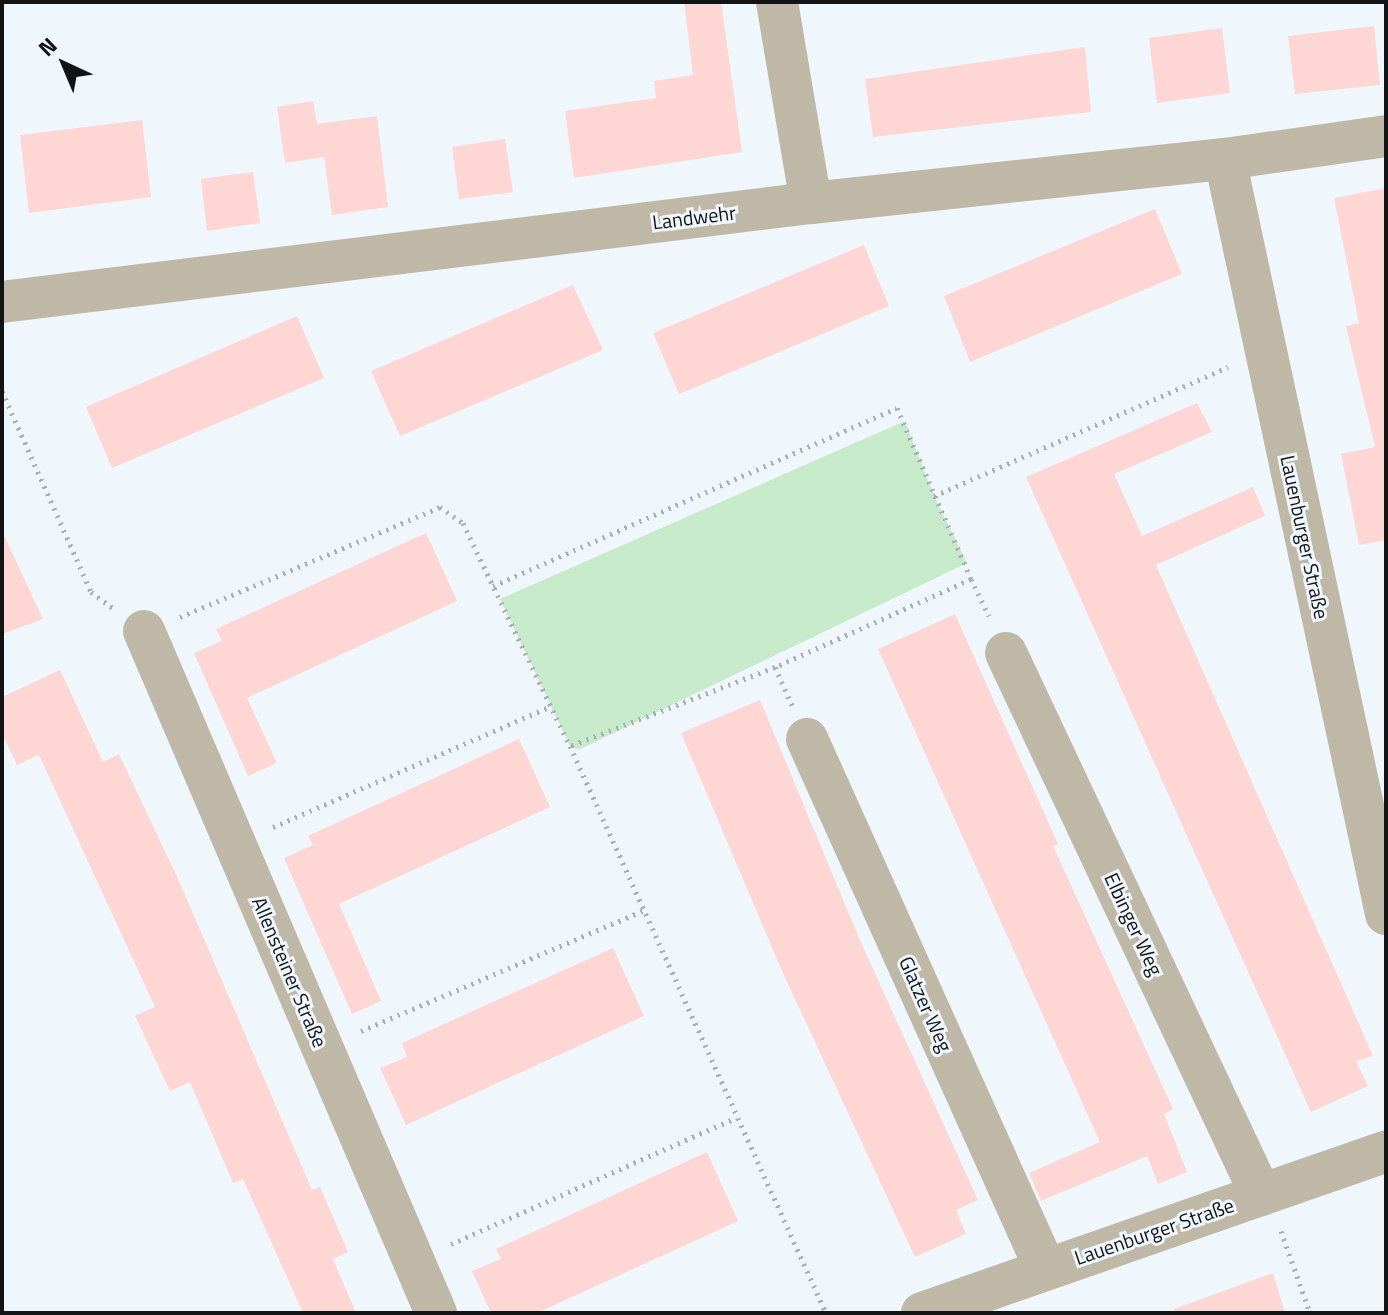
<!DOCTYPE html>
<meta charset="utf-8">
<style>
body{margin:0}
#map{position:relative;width:1388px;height:1315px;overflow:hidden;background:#eff6fc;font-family:"Titillium Web",sans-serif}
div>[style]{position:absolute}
.green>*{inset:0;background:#c6eaca}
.building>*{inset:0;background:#fed6d4}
.path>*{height:5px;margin-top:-2.5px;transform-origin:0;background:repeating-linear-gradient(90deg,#a6acb0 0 2px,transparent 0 8px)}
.minor>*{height:42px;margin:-21px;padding:0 21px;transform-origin:21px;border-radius:21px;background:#c0b8a7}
span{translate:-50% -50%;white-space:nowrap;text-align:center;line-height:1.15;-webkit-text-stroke:6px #eff6fc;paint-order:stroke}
.street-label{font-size:20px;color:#111315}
.frame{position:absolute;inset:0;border:4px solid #111315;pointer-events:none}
.north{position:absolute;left:24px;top:24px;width:80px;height:80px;-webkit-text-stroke:6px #eff6fc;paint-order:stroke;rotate:316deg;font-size:22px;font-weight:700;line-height:32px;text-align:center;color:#111315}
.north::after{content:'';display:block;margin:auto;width:28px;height:36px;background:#111315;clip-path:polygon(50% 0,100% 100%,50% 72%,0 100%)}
</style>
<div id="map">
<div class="green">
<div style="clip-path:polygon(905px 421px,934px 496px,967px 563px,578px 750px,570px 746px,500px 599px)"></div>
</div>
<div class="building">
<div style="clip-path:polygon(684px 2px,721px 2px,742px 152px,574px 178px,565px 111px,656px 98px,654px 81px,693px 75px)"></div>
<div style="clip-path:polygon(1374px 26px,1380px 85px,1295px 94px,1288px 36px)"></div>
<div style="clip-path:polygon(1222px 28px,1230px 93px,1157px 103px,1149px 38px)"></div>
<div style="clip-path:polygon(1085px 47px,1091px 112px,873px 137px,865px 79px)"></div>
<div style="clip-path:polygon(313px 101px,317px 124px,377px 116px,388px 207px,332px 215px,324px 157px,285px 163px,277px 107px)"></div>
<div style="clip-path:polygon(142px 120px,151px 197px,29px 213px,20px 135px)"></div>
<div style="clip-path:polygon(505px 139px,513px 192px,459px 199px,452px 147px)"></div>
<div style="clip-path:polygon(253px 172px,260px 223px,207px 231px,201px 179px)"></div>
<div style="clip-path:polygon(1386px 188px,1386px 540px,1359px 545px,1341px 454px,1375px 447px,1346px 326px,1359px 323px,1334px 198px)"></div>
<div style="clip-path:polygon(1155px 209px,1182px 274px,970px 362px,944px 296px)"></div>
<div style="clip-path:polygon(864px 245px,889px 306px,679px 394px,653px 333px)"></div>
<div style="clip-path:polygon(573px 285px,603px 350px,400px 436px,371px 371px)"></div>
<div style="clip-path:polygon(297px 316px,324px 378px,112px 468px,86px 407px)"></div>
<div style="clip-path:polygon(1197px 403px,1212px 432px,1114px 474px,1142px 536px,1253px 487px,1265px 516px,1156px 565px,1373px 1056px,1356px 1061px,1368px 1086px,1311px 1112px,1026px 477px)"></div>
<div style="clip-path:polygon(2px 531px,43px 619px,2px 634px)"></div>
<div style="clip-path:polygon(426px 533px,457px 601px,247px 698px,277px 763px,248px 776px,194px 653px,222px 641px,216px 629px)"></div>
<div style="clip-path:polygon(955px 614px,1058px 844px,1053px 846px,1173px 1109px,1164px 1114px,1187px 1172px,1158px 1184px,1147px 1156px,1041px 1201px,1029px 1173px,1100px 1142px,878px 649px)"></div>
<div style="clip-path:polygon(60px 670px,103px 762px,119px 754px,179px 881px,312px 1190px,320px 1187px,348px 1252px,333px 1259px,356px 1313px,303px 1313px,243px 1179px,233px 1183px,190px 1082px,170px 1091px,135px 1016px,155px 1007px,39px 755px,17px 765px,2px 733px,2px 697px)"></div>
<div style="clip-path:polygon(760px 700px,859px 938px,978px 1200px,956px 1210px,966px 1234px,915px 1257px,782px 971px,681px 733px)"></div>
<div style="clip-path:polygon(519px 739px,550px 807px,339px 904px,381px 1001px,352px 1014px,284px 858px,313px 845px,308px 836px)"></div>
<div style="clip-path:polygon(613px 948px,644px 1016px,406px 1125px,380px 1068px,407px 1057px,402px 1043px)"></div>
<div style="clip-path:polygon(707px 1152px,738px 1221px,537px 1313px,491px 1313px,472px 1271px,501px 1259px,496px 1249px)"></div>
<div style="clip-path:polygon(1273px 1273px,1285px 1313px,1175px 1313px,1174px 1309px)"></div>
</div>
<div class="path">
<div style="left:2px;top:391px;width:220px;rotate:66.1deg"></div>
<div style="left:91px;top:592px;width:27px;rotate:36deg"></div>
<div style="left:934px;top:496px;width:321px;rotate:-23.7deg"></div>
<div style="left:971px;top:579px;width:41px;rotate:64.1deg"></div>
<div style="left:493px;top:586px;width:441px;rotate:-23.8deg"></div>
<div style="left:897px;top:408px;width:186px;rotate:66.6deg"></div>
<div style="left:971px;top:579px;width:215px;rotate:155.8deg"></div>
<div style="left:775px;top:667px;width:220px;rotate:158.9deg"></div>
<div style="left:180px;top:617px;width:282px;rotate:-22.9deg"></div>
<div style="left:440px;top:507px;width:28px;rotate:35deg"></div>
<div style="left:463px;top:523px;width:247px;rotate:64.4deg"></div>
<div style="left:570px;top:746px;width:622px;rotate:65.7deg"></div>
<div style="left:775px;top:667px;width:42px;rotate:65.9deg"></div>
<div style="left:273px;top:827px;width:303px;rotate:-23.5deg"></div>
<div style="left:361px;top:1031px;width:308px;rotate:-23.1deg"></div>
<div style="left:1281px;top:1231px;width:87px;rotate:70.5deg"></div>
<div style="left:451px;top:1244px;width:312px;rotate:-23.9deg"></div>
</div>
<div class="minor">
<div style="left:777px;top:2px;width:204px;rotate:80.4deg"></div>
<div style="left:1225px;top:159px;width:772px;rotate:77.96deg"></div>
<div style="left:2px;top:302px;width:815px;rotate:-6.98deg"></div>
<div style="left:811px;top:203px;width:416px;rotate:-6.1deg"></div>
<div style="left:1225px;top:159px;width:163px;rotate:-8.1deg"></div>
<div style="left:144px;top:631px;width:742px;rotate:66.82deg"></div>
<div style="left:1006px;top:653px;width:599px;rotate:64.8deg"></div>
<div style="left:807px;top:739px;width:580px;rotate:65.78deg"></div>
<div style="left:922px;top:1313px;width:491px;rotate:-19.2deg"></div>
</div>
<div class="street-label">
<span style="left:694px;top:217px;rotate:-7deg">Landwehr</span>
<span style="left:1305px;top:537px;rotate:78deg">Lauenburger Straße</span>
<span style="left:1134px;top:924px;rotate:65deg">Elbinger Weg</span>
<span style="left:290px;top:972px;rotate:67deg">Allensteiner Straße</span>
<span style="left:926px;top:1004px;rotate:66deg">Glatzer Weg</span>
<span style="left:1154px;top:1231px;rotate:-19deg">Lauenburger Straße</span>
</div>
<div class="frame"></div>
<div class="north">N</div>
</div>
